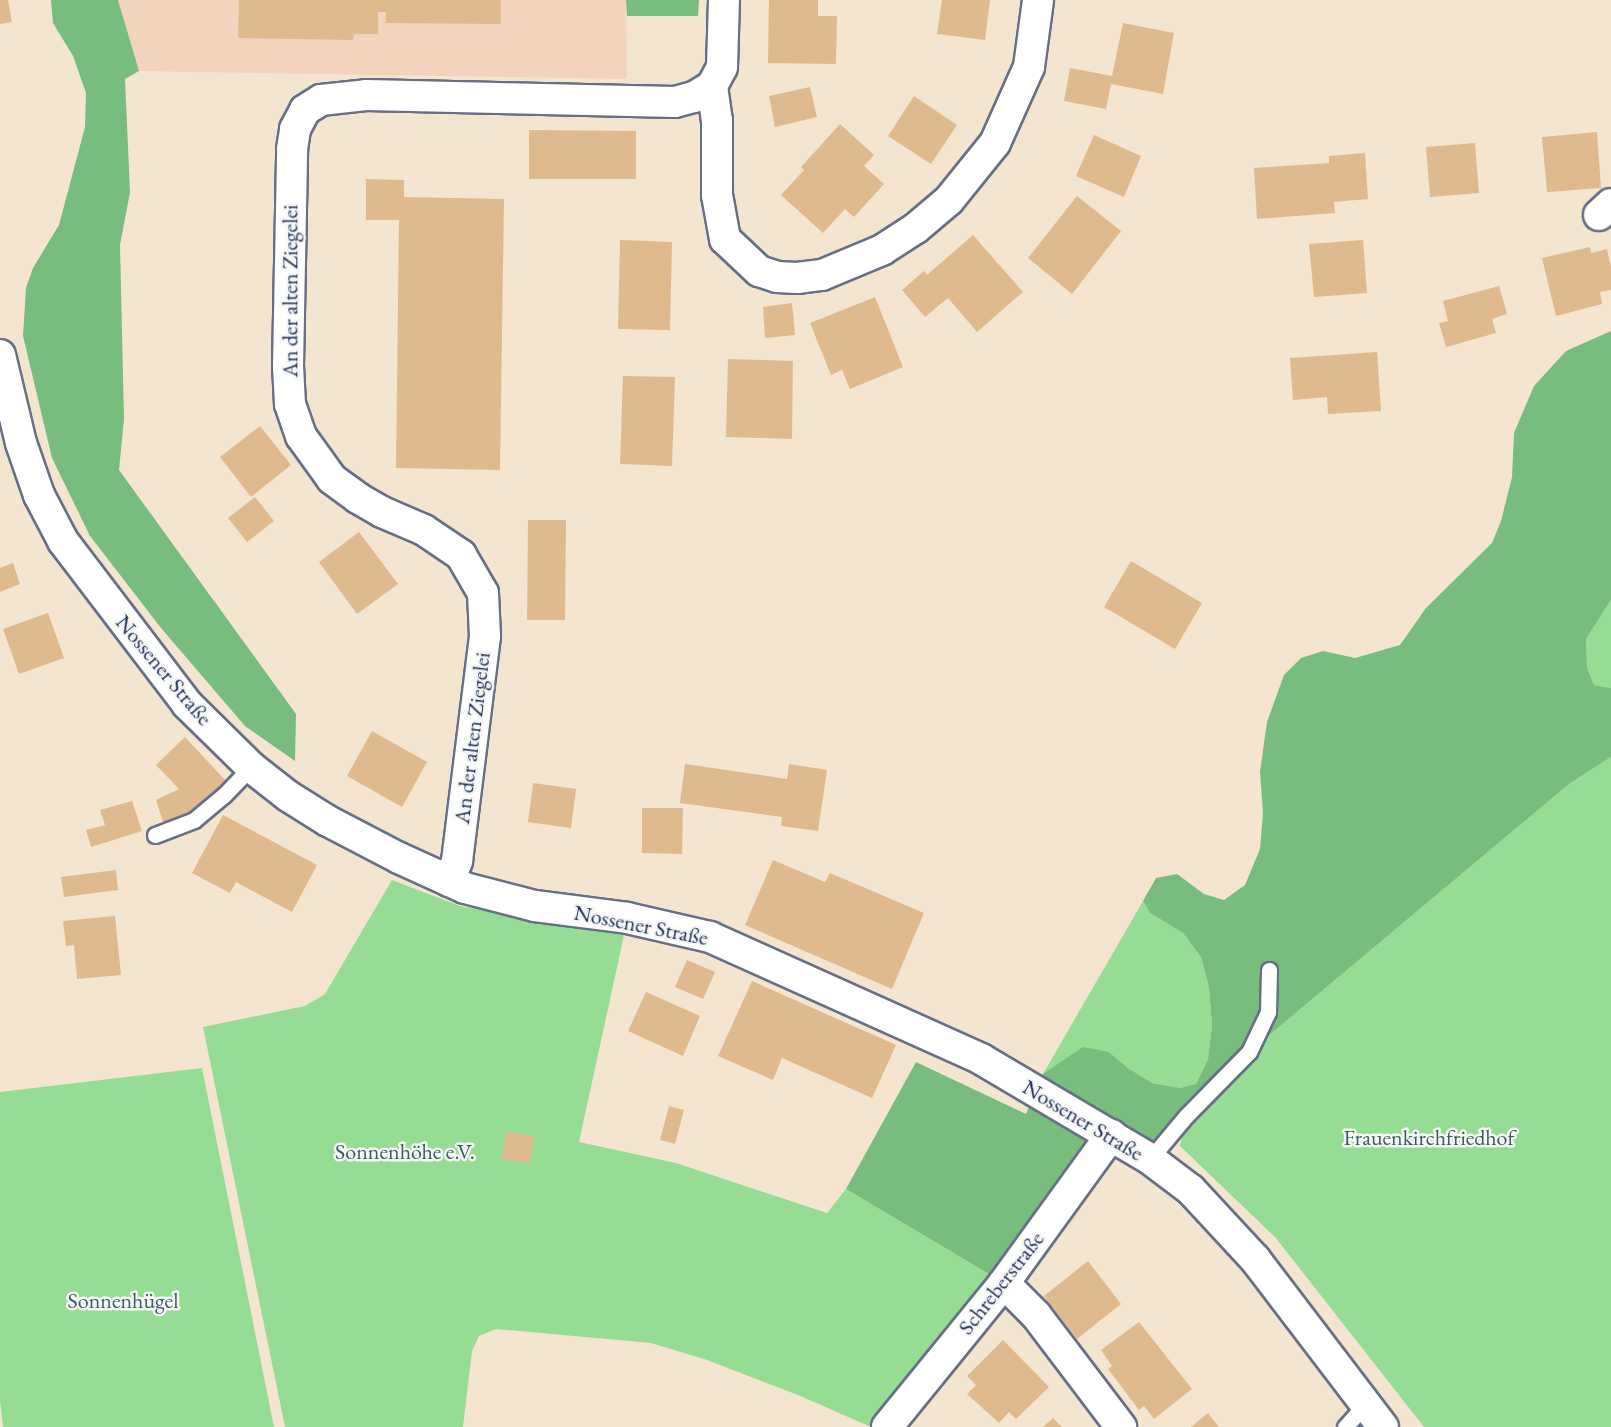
<!DOCTYPE html>
<meta charset="utf-8">
<style>
body{margin:0}
#map{position:relative;width:1611px;height:1427px;overflow:hidden;background:#f4e5d0;font-family:"EB Garamond",serif}
div>[style]{position:absolute}
.built>*{inset:0;background:#f2d4be}
.green>*{inset:0;background:#96dc95}
.forest>*{inset:0;background:#78bc7e}
.building>*{inset:0;background:#dfba8f}
.roads{filter:drop-shadow(2px 0 #676f86) drop-shadow(-2px 0 #676f86) drop-shadow(0 2px #676f86) drop-shadow(0 -2px #676f86)}
.service>*{height:15px;margin:-7.5px;padding:0 7.5px;transform-origin:7.5px;border-radius:7.5px;background:#fff}
.minor>*{height:30px;margin:-15px;padding:0 15px;transform-origin:15px;border-radius:15px;background:#fff}
span{translate:-50% -50%;white-space:nowrap;text-align:center;line-height:1.15;-webkit-text-stroke:5px #f6f6f2;paint-order:stroke}
.street-label{font-size:22px;color:#1b2f5e}
.park-label{font-size:22px;color:#3a5a6c}
</style>
<div id="map">
<div class="built">
<div style="clip-path:polygon(118px 0,626px 0,627px 79px,139px 71px)"></div>
</div>
<div class="green">
<div style="clip-path:polygon(1611px 600px,1611px 688px,1594px 685px,1587px 667px,1586px 639px)"></div>
<div style="clip-path:polygon(1611px 757px,1611px 1427px,1424px 1427px,1275px 1237px,1180px 1146px,1186px 1116px,1249px 1052px,1569px 784px)"></div>
<div style="clip-path:polygon(392px 880px,460px 906px,624px 935px,579px 1142px,676px 1163px,827px 1213px,846px 1189px,1004px 1283px,887px 1427px,871px 1427px,798px 1395px,707px 1360px,651px 1343px,496px 1329px,479px 1336px,472px 1351px,463px 1427px,285px 1427px,203px 1027px,305px 1006px,325px 994px)"></div>
<div style="clip-path:polygon(1143px 901px,1150px 913px,1183px 933px,1201px 957px,1209px 988px,1212px 1025px,1208px 1059px,1196px 1084px,1180px 1088px,1152px 1083px,1128px 1068px,1109px 1052px,1043px 1074px)"></div>
<div style="clip-path:polygon(202px 1068px,274px 1427px,3px 1427px,0 1401px,0 1092px)"></div>
</div>
<div class="forest">
<div style="clip-path:polygon(51px 0,118px 0,139px 71px,125px 79px,130px 192px,120px 245px,124px 419px,119px 470px,296px 714px,295px 761px,245px 726px,161px 628px,90px 536px,52px 458px,23px 336px,26px 288px,33px 268px,59px 225px,85px 127px,86px 93px,73px 56px,53px 23px)"></div>
<div style="clip-path:polygon(626px 0,699px 0,698px 16px,627px 16px)"></div>
<div style="clip-path:polygon(1611px 331px,1611px 600px,1586px 639px,1587px 667px,1594px 685px,1611px 688px,1611px 757px,1569px 784px,1249px 1052px,1150px 1159px,1111px 1136px,1004px 1283px,846px 1189px,916px 1062px,1026px 1114px,1043px 1074px,1083px 1047px,1109px 1052px,1128px 1068px,1152px 1083px,1180px 1088px,1196px 1084px,1208px 1059px,1212px 1025px,1209px 988px,1201px 957px,1183px 933px,1150px 913px,1143px 901px,1156px 878px,1177px 874px,1204px 894px,1224px 900px,1245px 885px,1260px 849px,1263px 813px,1260px 772px,1267px 722px,1284px 675px,1301px 658px,1323px 651px,1355px 658px,1400px 645px,1426px 608px,1492px 543px,1501px 521px,1512px 477px,1514px 433px,1534px 386px,1566px 351px)"></div>
</div>
<div class="building">
<div style="clip-path:polygon(0 0,8px 0,12px 22px,0 24px)"></div>
<div style="clip-path:polygon(239px 0,501px 0,501px 24px,386px 23px,386px 12px,378px 12px,378px 34px,354px 34px,353px 40px,238px 38px)"></div>
<div style="clip-path:polygon(769px 0,818px 0,818px 16px,837px 16px,836px 64px,768px 63px)"></div>
<div style="clip-path:polygon(942px 0,990px 0,985px 40px,937px 34px)"></div>
<div style="clip-path:polygon(1123px 23px,1174px 33px,1163px 94px,1111px 84px,1106px 109px,1064px 101px,1070px 68px,1112px 76px)"></div>
<div style="clip-path:polygon(810px 87px,817px 117px,775px 127px,769px 96px)"></div>
<div style="clip-path:polygon(914px 96px,957px 125px,931px 164px,888px 136px)"></div>
<div style="clip-path:polygon(840px 124px,874px 155px,864px 166px,884px 184px,854px 217px,845px 209px,823px 233px,781px 195px,804px 170px,801px 167px)"></div>
<div style="clip-path:polygon(529px 130px,636px 131px,636px 179px,529px 179px)"></div>
<div style="clip-path:polygon(1597px 132px,1601px 188px,1547px 192px,1542px 137px)"></div>
<div style="clip-path:polygon(1094px 135px,1141px 156px,1124px 197px,1076px 176px)"></div>
<div style="clip-path:polygon(1475px 143px,1479px 193px,1430px 197px,1426px 147px)"></div>
<div style="clip-path:polygon(1365px 153px,1368px 199px,1334px 202px,1335px 213px,1257px 219px,1254px 168px,1329px 163px,1329px 156px)"></div>
<div style="clip-path:polygon(366px 179px,404px 180px,404px 197px,504px 199px,500px 470px,396px 468px,399px 220px,366px 220px)"></div>
<div style="clip-path:polygon(1077px 196px,1121px 231px,1072px 294px,1028px 258px)"></div>
<div style="clip-path:polygon(973px 235px,1023px 292px,977px 332px,948px 298px,925px 317px,902px 290px,924px 271px,927px 275px)"></div>
<div style="clip-path:polygon(620px 240px,672px 242px,670px 330px,618px 329px)"></div>
<div style="clip-path:polygon(1363px 240px,1367px 293px,1314px 297px,1309px 244px)"></div>
<div style="clip-path:polygon(1590px 247px,1591px 253px,1607px 249px,1611px 267px,1611px 290px,1600px 292px,1602px 304px,1556px 316px,1542px 258px)"></div>
<div style="clip-path:polygon(1499px 286px,1507px 314px,1492px 319px,1496px 333px,1446px 347px,1439px 323px,1448px 321px,1443px 301px)"></div>
<div style="clip-path:polygon(875px 297px,903px 367px,850px 389px,842px 370px,831px 375px,810px 323px)"></div>
<div style="clip-path:polygon(792px 303px,795px 335px,765px 338px,763px 307px)"></div>
<div style="clip-path:polygon(1377px 352px,1381px 411px,1328px 414px,1327px 397px,1293px 400px,1290px 358px)"></div>
<div style="clip-path:polygon(728px 359px,793px 361px,792px 439px,726px 437px)"></div>
<div style="clip-path:polygon(623px 376px,675px 377px,672px 466px,620px 464px)"></div>
<div style="clip-path:polygon(260px 426px,291px 465px,251px 497px,220px 457px)"></div>
<div style="clip-path:polygon(255px 497px,274px 521px,247px 542px,228px 518px)"></div>
<div style="clip-path:polygon(528px 520px,566px 520px,565px 620px,527px 620px)"></div>
<div style="clip-path:polygon(359px 532px,398px 584px,357px 614px,319px 562px)"></div>
<div style="clip-path:polygon(1131px 561px,1202px 603px,1175px 649px,1104px 607px)"></div>
<div style="clip-path:polygon(13px 563px,20px 584px,0 592px,0 568px)"></div>
<div style="clip-path:polygon(48px 613px,64px 658px,19px 674px,3px 629px)"></div>
<div style="clip-path:polygon(372px 731px,427px 762px,402px 807px,347px 776px)"></div>
<div style="clip-path:polygon(185px 737px,226px 781px,198px 809px,164px 825px,156px 800px,179px 789px,156px 765px)"></div>
<div style="clip-path:polygon(685px 764px,787px 779px,789px 764px,827px 770px,818px 831px,781px 826px,782px 817px,680px 803px)"></div>
<div style="clip-path:polygon(533px 783px,576px 789px,571px 828px,528px 822px)"></div>
<div style="clip-path:polygon(132px 801px,142px 831px,91px 847px,86px 830px,105px 825px,100px 810px)"></div>
<div style="clip-path:polygon(642px 808px,683px 808px,682px 854px,642px 853px)"></div>
<div style="clip-path:polygon(223px 815px,317px 865px,292px 912px,236px 882px,230px 893px,192px 873px)"></div>
<div style="clip-path:polygon(773px 860px,825px 882px,830px 873px,924px 913px,892px 989px,745px 925px)"></div>
<div style="clip-path:polygon(116px 870px,118px 890px,64px 897px,61px 877px)"></div>
<div style="clip-path:polygon(115px 916px,121px 975px,77px 979px,74px 945px,66px 946px,63px 921px)"></div>
<div style="clip-path:polygon(687px 960px,715px 972px,703px 999px,675px 987px)"></div>
<div style="clip-path:polygon(752px 981px,896px 1045px,872px 1098px,782px 1058px,773px 1080px,718px 1056px)"></div>
<div style="clip-path:polygon(646px 992px,700px 1016px,683px 1056px,628px 1031px)"></div>
<div style="clip-path:polygon(669px 1106px,684px 1110px,675px 1144px,660px 1140px)"></div>
<div style="clip-path:polygon(506px 1132px,534px 1136px,530px 1163px,502px 1159px)"></div>
<div style="clip-path:polygon(1088px 1261px,1121px 1304px,1077px 1339px,1044px 1296px)"></div>
<div style="clip-path:polygon(1139px 1322px,1192px 1389px,1154px 1419px,1144px 1406px,1139px 1410px,1108px 1369px,1112px 1366px,1101px 1350px)"></div>
<div style="clip-path:polygon(1003px 1340px,1049px 1387px,1016px 1419px,1009px 1412px,999px 1423px,967px 1394px,976px 1385px,967px 1376px)"></div>
<div style="clip-path:polygon(1208px 1413px,1219px 1427px,1191px 1427px)"></div>
<div style="clip-path:polygon(1053px 1418px,1062px 1427px,1043px 1427px)"></div>
</div>
<div class="roads">
<div class="service">
<div style="left:155px;top:835px;width:42px;rotate:-21deg"></div>
<div style="left:194px;top:820px;width:39px;rotate:-40deg"></div>
<div style="left:224px;top:795px;width:39px;rotate:-46deg"></div>
<div style="left:1150px;top:1159px;width:56px;rotate:-50.1deg"></div>
<div style="left:1186px;top:1116px;width:90px;rotate:-45.5deg"></div>
<div style="left:1249px;top:1052px;width:44px;rotate:-64.6deg"></div>
<div style="left:1268px;top:1012px;width:42px;rotate:-88.6deg"></div>
<div style="left:1345px;top:1427px;width:30px;rotate:-48deg"></div>
</div>
<div class="minor">
<div style="left:712px;top:86px;width:34px;rotate:82deg"></div>
<div style="left:717px;top:120px;width:75px;rotate:90deg"></div>
<div style="left:717px;top:195px;width:45px;rotate:79.7deg"></div>
<div style="left:725px;top:239px;width:47px;rotate:43.3deg"></div>
<div style="left:759px;top:271px;width:19px;rotate:18deg"></div>
<div style="left:777px;top:277px;width:20px;rotate:3deg"></div>
<div style="left:797px;top:278px;width:25px;rotate:-7deg"></div>
<div style="left:822px;top:275px;width:65px;rotate:-22.6deg"></div>
<div style="left:882px;top:250px;width:40px;rotate:-32.9deg"></div>
<div style="left:916px;top:228px;width:43px;rotate:-40.3deg"></div>
<div style="left:949px;top:200px;width:73px;rotate:-51.1deg"></div>
<div style="left:995px;top:143px;width:83px;rotate:-65.9deg"></div>
<div style="left:1029px;top:67px;width:68px;rotate:-82.3deg"></div>
<div style="left:1599px;top:215px;width:16px;rotate:-43deg"></div>
<div style="left:0;top:355px;width:90px;rotate:76.6deg"></div>
<div style="left:21px;top:443px;width:55px;rotate:70.9deg"></div>
<div style="left:39px;top:495px;width:52px;rotate:62.4deg"></div>
<div style="left:63px;top:541px;width:205px;rotate:52.7deg"></div>
<div style="left:187px;top:704px;width:90px;rotate:44.5deg"></div>
<div style="left:251px;top:767px;width:47px;rotate:38.1deg"></div>
<div style="left:288px;top:796px;width:47px;rotate:32deg"></div>
<div style="left:328px;top:821px;width:80px;rotate:27.5deg"></div>
<div style="left:399px;top:858px;width:72px;rotate:24.4deg"></div>
<div style="left:465px;top:888px;width:72px;rotate:14.4deg"></div>
<div style="left:535px;top:906px;width:93px;rotate:7.4deg"></div>
<div style="left:627px;top:918px;width:85px;rotate:12.9deg"></div>
<div style="left:710px;top:937px;width:297px;rotate:24.2deg"></div>
<div style="left:981px;top:1059px;width:196px;rotate:30.6deg"></div>
<div style="left:1150px;top:1159px;width:51px;rotate:37.1deg"></div>
<div style="left:1191px;top:1190px;width:94px;rotate:47.2deg"></div>
<div style="left:1255px;top:1259px;width:211px;rotate:52.7deg"></div>
<div style="left:449px;top:881px;width:22px;rotate:-68deg"></div>
<div style="left:457px;top:861px;width:227px;rotate:-82.9deg"></div>
<div style="left:485px;top:636px;width:43px;rotate:-92.7deg"></div>
<div style="left:483px;top:593px;width:44px;rotate:-120.1deg"></div>
<div style="left:461px;top:555px;width:45px;rotate:-146deg"></div>
<div style="left:424px;top:530px;width:46px;rotate:-156.8deg"></div>
<div style="left:382px;top:512px;width:28px;rotate:-150deg"></div>
<div style="left:358px;top:498px;width:32px;rotate:-144deg"></div>
<div style="left:332px;top:479px;width:53px;rotate:-125.8deg"></div>
<div style="left:301px;top:436px;width:34px;rotate:-109deg"></div>
<div style="left:290px;top:404px;width:38px;rotate:-93deg"></div>
<div style="left:288px;top:366px;width:217px;rotate:-88.9deg"></div>
<div style="left:292px;top:149px;width:20px;rotate:-81deg"></div>
<div style="left:295px;top:129px;width:21px;rotate:-62deg"></div>
<div style="left:305px;top:110px;width:19px;rotate:-32deg"></div>
<div style="left:321px;top:100px;width:45px;rotate:-6.3deg"></div>
<div style="left:366px;top:95px;width:309px;rotate:1.3deg"></div>
<div style="left:675px;top:102px;width:20px;rotate:-15deg"></div>
<div style="left:694px;top:97px;width:21px;rotate:-31deg"></div>
<div style="left:712px;top:86px;width:21px;rotate:-62deg"></div>
<div style="left:722px;top:67px;width:67px;rotate:-88.3deg"></div>
<div style="left:1004px;top:1283px;width:45px;rotate:45deg"></div>
<div style="left:1036px;top:1315px;width:141px;rotate:52.8deg"></div>
<div style="left:887px;top:1427px;width:186px;rotate:-50.9deg"></div>
<div style="left:1004px;top:1283px;width:183px;rotate:-54.1deg"></div>
</div>
</div>
<div class="street-label">
<span style="left:290px;top:291px;rotate:-90deg">An der alten Ziegelei</span>
<span style="left:164px;top:670px;rotate:50deg">Nossener Straße</span>
<span style="left:472px;top:738px;rotate:-83deg">An der alten Ziegelei</span>
<span style="left:641px;top:925px;rotate:11deg">Nossener Straße</span>
<span style="left:1083px;top:1120px;rotate:31deg">Nossener Straße</span>
<span style="left:1001px;top:1283px;rotate:-52deg">Schreberstraße</span>
</div>
<div class="park-label">
<span style="left:1429px;top:1138px">Frauenkirchfriedhof</span>
<span style="left:405px;top:1152px">Sonnenhöhe e.V.</span>
<span style="left:123px;top:1301px">Sonnenhügel</span>
</div>
</div>
